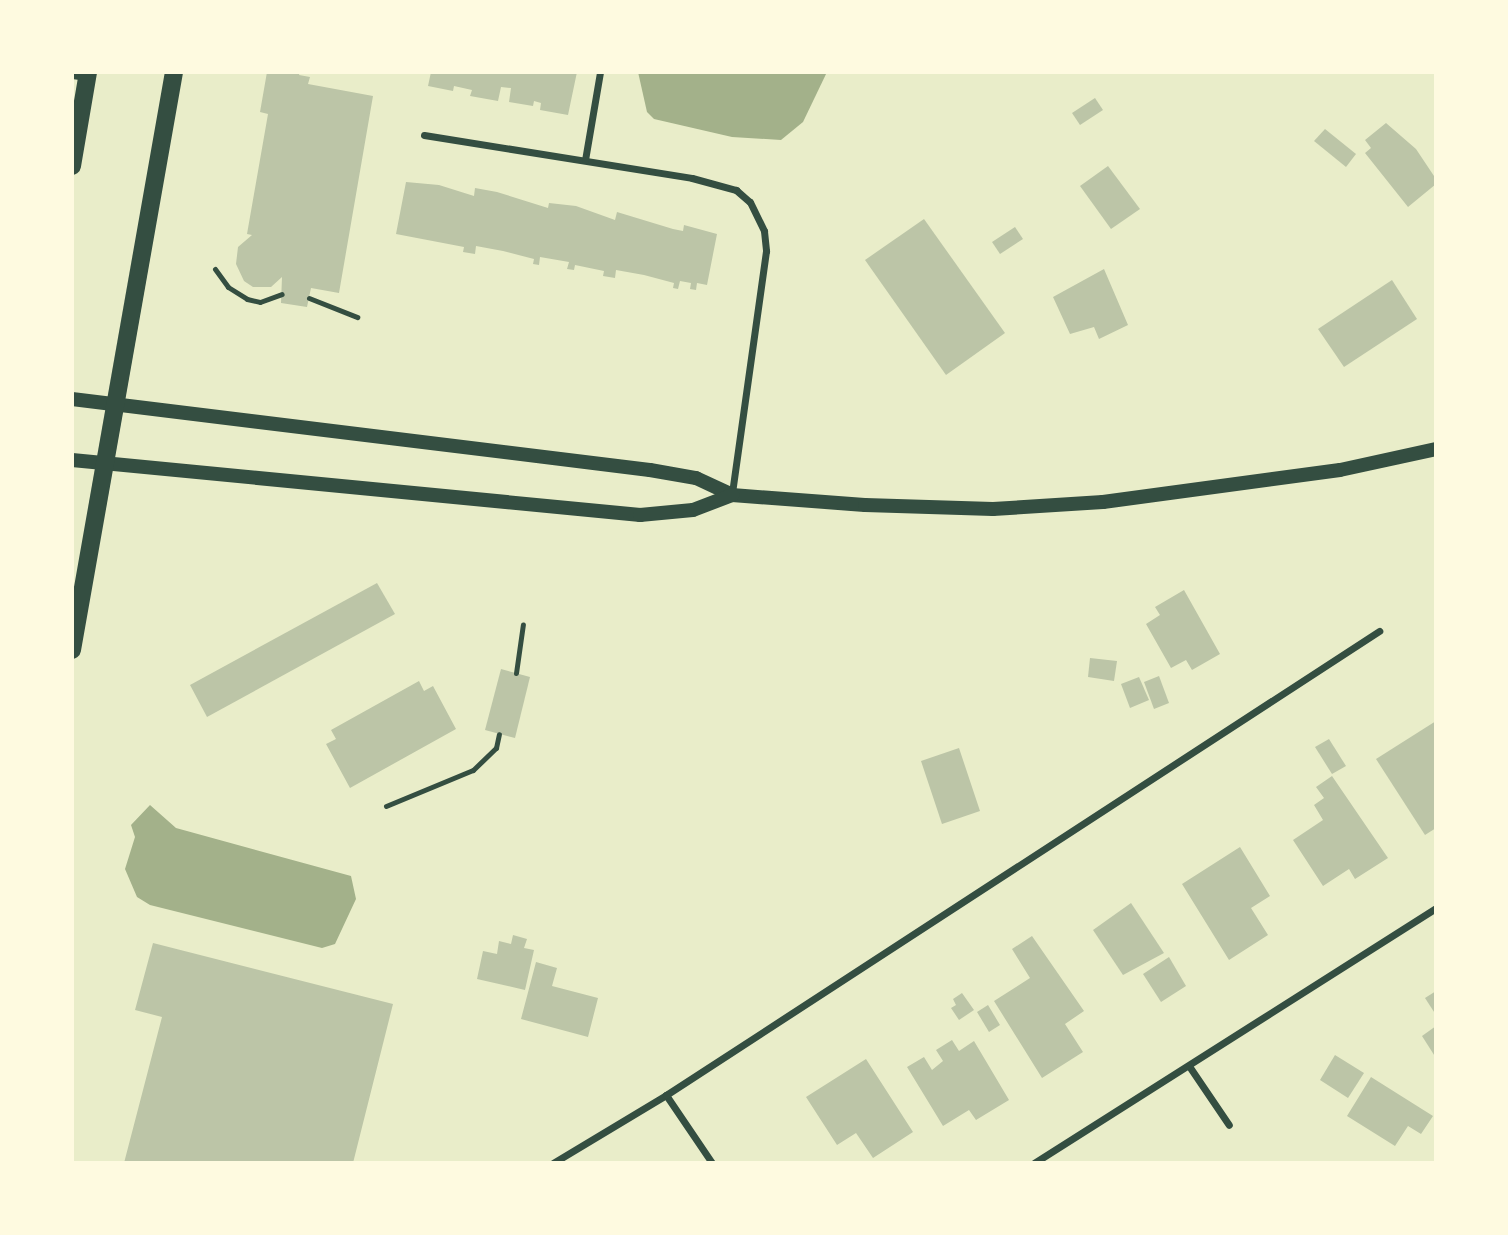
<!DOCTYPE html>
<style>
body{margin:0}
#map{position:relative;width:1508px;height:1235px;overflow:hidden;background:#e9edc9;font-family:Helvetica,sans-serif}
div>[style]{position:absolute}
.water>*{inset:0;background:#a3b18a}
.building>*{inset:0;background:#bcc5a7}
.service>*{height:5px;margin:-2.5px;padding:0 2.5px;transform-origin:2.5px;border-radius:2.5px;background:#344e41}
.minor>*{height:7px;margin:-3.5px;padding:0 3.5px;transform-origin:3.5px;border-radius:3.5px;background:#344e41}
.secondary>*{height:14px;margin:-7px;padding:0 7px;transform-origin:7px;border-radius:7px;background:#344e41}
.primary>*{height:18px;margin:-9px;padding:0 9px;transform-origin:9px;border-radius:9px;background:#344e41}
span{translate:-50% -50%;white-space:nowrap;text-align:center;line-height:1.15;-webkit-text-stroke:7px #fefae0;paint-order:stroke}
.frame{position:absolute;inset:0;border:74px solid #fefae0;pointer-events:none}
</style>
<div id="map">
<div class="water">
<div style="clip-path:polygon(638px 72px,827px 72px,803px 122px,781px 140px,732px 137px,654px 119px,647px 112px)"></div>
<div style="clip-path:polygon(150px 805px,176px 828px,351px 876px,356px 899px,335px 944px,322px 948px,150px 905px,137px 897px,125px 869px,135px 837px,131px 825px)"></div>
</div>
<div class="building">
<div style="clip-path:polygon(267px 72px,300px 72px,299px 75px,310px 77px,308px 84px,373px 96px,339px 293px,311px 288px,307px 307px,281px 303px,282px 277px,271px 287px,253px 287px,244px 281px,236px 264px,238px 247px,252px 235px,247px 234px,268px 114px,260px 112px)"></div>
<div style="clip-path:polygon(431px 72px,577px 72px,568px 115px,540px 110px,541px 103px,534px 101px,533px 106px,509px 102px,511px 88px,501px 87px,498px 101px,470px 96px,472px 90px,454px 86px,453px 91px,428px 86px)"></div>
<div style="clip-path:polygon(1095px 98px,1103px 110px,1080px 125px,1072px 113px)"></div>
<div style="clip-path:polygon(1386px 123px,1416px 149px,1436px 179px,1436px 184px,1408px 207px,1365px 153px,1371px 148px,1365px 140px)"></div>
<div style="clip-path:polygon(1325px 129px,1356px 154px,1346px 167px,1314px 141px)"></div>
<div style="clip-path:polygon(1108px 166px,1140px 209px,1111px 229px,1080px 186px)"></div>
<div style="clip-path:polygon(406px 182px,439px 185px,474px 196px,475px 188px,497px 192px,548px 208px,549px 203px,576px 206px,615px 220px,617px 212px,673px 229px,683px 231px,684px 225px,717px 234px,707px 285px,697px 283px,696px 290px,690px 289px,691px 283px,680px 281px,678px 289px,673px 288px,674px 283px,644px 275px,616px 270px,615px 278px,603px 276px,604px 271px,575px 265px,574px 270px,567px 269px,569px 262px,540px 257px,539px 265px,533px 264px,534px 259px,503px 251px,476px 246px,475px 254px,463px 252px,464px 247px,396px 234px)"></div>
<div style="clip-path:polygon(924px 219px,1005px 333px,946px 375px,865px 260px)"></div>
<div style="clip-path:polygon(1015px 227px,1023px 239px,1000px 254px,992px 242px)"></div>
<div style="clip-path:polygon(1104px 269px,1128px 325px,1099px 339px,1094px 327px,1070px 334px,1053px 297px)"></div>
<div style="clip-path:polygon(1392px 280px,1417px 319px,1344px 367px,1318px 329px)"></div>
<div style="clip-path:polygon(377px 583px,395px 614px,207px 717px,190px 685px)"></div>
<div style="clip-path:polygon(1184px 590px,1220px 654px,1192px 670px,1186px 660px,1171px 668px,1146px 624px,1160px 615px,1155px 607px)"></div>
<div style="clip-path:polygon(1090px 658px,1117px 661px,1114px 681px,1088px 677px)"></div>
<div style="clip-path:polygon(501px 669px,530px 677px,515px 738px,485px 730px)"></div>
<div style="clip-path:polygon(1159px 676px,1169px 703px,1154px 709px,1144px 682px)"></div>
<div style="clip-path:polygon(1139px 677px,1149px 700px,1130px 708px,1121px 684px)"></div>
<div style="clip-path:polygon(419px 681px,424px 691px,433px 686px,456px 729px,350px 788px,326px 744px,336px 739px,331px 730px)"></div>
<div style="clip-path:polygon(1436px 721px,1436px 828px,1425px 835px,1376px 759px)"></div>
<div style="clip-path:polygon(1329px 739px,1346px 766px,1332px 774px,1315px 747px)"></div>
<div style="clip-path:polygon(959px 748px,980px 811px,942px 824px,921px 761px)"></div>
<div style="clip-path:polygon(1332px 776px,1388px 858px,1355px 879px,1349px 869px,1323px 886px,1293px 840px,1323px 820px,1314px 805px,1324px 798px,1316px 787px)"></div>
<div style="clip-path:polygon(1240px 847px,1270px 896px,1251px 908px,1268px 935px,1229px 960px,1182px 884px)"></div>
<div style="clip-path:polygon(1131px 903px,1164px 953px,1123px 975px,1093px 930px)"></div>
<div style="clip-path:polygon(513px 935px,527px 939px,524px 948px,534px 950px,525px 990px,477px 979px,483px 951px,497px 954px,499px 941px,511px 944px)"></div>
<div style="clip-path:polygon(1032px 936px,1084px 1011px,1065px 1024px,1083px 1052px,1042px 1078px,994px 1001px,1030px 978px,1012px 949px)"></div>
<div style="clip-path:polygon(153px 943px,393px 1004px,353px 1163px,124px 1163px,162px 1017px,135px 1010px)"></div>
<div style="clip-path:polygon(1169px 957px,1186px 986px,1161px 1002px,1143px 974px)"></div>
<div style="clip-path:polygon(536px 962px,557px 968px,552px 986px,598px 998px,588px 1037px,521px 1019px)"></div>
<div style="clip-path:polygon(1436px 991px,1436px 1015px,1425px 998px)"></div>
<div style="clip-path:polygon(962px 993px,974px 1010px,959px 1020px,951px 1008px,956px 1005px,953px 999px)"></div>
<div style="clip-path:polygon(988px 1005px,1000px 1025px,989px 1032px,977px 1012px)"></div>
<div style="clip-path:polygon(1436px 1026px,1436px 1058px,1422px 1036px)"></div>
<div style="clip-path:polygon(952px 1040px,959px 1051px,974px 1041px,1009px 1100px,976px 1120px,969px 1110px,943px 1126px,907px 1067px,924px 1057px,932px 1070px,943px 1061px,936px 1050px)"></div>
<div style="clip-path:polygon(1335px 1055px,1364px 1073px,1348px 1098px,1320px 1080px)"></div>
<div style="clip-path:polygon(866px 1059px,913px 1132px,873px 1158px,856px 1133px,837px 1145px,806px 1097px)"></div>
<div style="clip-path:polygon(1371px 1077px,1433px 1116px,1421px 1134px,1408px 1126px,1395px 1146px,1347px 1116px)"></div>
</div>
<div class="service">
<div style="left:215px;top:269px;width:22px;rotate:54deg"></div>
<div style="left:228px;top:287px;width:22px;rotate:32deg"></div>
<div style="left:247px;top:299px;width:13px;rotate:13deg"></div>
<div style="left:260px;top:302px;width:23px;rotate:-20deg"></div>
<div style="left:309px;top:298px;width:52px;rotate:21.6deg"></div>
<div style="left:516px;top:673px;width:49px;rotate:-81.9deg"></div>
<div style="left:386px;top:806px;width:94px;rotate:-22.5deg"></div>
<div style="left:473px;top:770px;width:32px;rotate:-44deg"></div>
<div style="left:496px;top:748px;width:14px;rotate:-78deg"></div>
</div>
<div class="minor">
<div style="left:72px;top:75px;width:15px;rotate:8deg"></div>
<div style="left:424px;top:135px;width:271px;rotate:9.1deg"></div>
<div style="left:692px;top:178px;width:46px;rotate:15.3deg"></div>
<div style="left:736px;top:190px;width:18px;rotate:41deg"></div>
<div style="left:750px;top:202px;width:32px;rotate:64deg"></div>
<div style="left:764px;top:231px;width:20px;rotate:84deg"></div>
<div style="left:766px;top:251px;width:245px;rotate:98deg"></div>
<div style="left:585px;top:160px;width:89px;rotate:-80.3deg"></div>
<div style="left:1189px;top:1066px;width:71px;rotate:55.9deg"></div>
<div style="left:666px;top:1095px;width:82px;rotate:55.9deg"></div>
<div style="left:553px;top:1163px;width:132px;rotate:-31deg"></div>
<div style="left:666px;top:1095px;width:851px;rotate:-33.05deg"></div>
<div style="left:1034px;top:1163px;width:476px;rotate:-32.4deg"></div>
</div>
<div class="secondary">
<div style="left:72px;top:399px;width:582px;rotate:7deg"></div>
<div style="left:650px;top:470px;width:47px;rotate:9.9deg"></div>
<div style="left:696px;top:478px;width:40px;rotate:25deg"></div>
<div style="left:732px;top:495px;width:133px;rotate:4.3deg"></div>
<div style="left:865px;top:505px;width:128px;rotate:1.8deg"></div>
<div style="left:993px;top:509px;width:110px;rotate:-3.6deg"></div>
<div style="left:1103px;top:502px;width:239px;rotate:-7.7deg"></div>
<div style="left:1340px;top:470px;width:98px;rotate:-12.3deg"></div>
<div style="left:72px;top:460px;width:571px;rotate:5.53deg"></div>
<div style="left:640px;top:515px;width:53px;rotate:-5.4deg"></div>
<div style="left:693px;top:510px;width:42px;rotate:-21deg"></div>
</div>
<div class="primary">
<div style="left:72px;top:166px;width:95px;rotate:-80.3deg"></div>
<div style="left:72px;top:650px;width:587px;rotate:-79.99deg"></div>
</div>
<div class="frame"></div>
</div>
